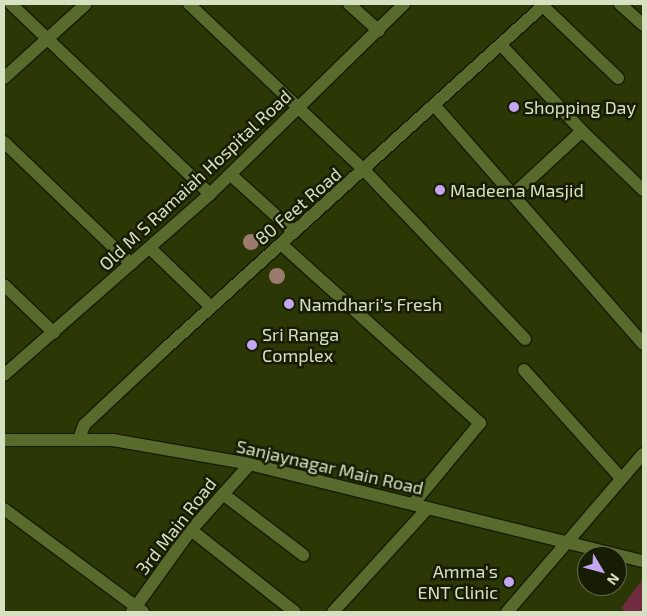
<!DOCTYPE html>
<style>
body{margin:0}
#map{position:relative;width:647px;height:616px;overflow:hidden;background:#2b3705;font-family:"Exo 2",sans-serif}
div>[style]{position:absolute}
.green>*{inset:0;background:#702b41}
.roads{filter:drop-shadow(1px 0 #151d00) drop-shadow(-1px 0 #151d00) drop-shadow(0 1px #151d00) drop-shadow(0 -1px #151d00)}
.minor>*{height:12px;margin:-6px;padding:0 6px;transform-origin:6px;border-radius:6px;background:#596b2c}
.tertiary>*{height:12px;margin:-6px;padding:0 6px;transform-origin:6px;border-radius:6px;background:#596b2c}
.trees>*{width:16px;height:16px;margin:-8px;border-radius:50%;background:#9a7b6d}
.dots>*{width:14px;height:14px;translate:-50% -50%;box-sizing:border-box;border:2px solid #161d04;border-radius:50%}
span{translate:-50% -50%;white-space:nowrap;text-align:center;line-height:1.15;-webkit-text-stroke:5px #161d04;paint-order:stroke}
.poi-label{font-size:18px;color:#d5e1c0}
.left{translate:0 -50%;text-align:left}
.right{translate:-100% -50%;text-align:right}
.street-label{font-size:18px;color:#d5e1c0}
.frame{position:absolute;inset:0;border:5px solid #d5e1c0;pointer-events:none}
.north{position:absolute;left:577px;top:546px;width:50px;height:50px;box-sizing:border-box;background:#161d04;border:1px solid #626b4f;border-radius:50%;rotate:127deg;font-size:14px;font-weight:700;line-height:20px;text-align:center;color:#d5e1c0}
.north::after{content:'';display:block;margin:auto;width:18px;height:22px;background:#c5a6f0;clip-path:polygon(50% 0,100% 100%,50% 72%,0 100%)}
</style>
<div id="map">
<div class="green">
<div style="clip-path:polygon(643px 579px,643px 612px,626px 612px,621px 608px)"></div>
</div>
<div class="roads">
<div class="minor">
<div style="left:11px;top:4px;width:275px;rotate:43.7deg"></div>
<div style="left:189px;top:4px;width:243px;rotate:43.5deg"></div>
<div style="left:365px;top:171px;width:232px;rotate:46.4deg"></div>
<div style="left:349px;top:4px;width:40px;rotate:42deg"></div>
<div style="left:620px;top:4px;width:31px;rotate:42deg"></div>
<div style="left:543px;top:6px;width:104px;rotate:43.8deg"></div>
<div style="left:501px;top:45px;width:118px;rotate:46.7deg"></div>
<div style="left:582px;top:131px;width:93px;rotate:137.2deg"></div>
<div style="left:4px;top:78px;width:110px;rotate:-42.1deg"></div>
<div style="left:435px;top:106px;width:316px;rotate:48.8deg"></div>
<div style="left:582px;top:131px;width:85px;rotate:44deg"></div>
<div style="left:4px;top:142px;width:176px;rotate:43.8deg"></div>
<div style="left:231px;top:175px;width:85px;rotate:42.1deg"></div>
<div style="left:281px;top:244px;width:268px;rotate:42deg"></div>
<div style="left:480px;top:423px;width:105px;rotate:129.6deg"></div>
<div style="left:150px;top:248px;width:85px;rotate:44deg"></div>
<div style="left:4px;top:285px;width:69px;rotate:43.8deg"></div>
<div style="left:524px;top:370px;width:144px;rotate:48.1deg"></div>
<div style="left:4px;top:375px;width:274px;rotate:-41.3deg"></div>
<div style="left:210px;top:194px;width:272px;rotate:-44.4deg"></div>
<div style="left:223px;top:494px;width:101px;rotate:37.3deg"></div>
<div style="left:4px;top:509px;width:173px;rotate:36.5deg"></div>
<div style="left:191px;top:530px;width:132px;rotate:38.3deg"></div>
<div style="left:132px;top:612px;width:101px;rotate:-54.3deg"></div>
<div style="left:191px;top:530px;width:89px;rotate:-48.2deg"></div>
<div style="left:333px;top:612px;width:141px;rotate:-47.6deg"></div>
<div style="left:507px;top:612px;width:208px;rotate:-49.3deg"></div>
</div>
<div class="tertiary">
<div style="left:79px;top:439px;width:15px;rotate:-70deg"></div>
<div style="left:84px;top:425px;width:111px;rotate:-43.2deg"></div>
<div style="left:165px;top:349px;width:513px;rotate:-42.24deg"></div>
<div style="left:4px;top:440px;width:109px"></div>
<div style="left:113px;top:440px;width:139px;rotate:9.9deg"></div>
<div style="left:250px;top:464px;width:405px;rotate:13.9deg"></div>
</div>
</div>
<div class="trees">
<div style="left:251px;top:242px"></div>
<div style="left:277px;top:276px"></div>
</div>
<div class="dots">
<div style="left:514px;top:107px;background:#c5a6f0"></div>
<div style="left:440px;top:190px;background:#c5a6f0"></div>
<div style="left:289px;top:304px;background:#c5a6f0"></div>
<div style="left:252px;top:345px;background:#c5a6f0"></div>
<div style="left:509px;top:582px;background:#c5a6f0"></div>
</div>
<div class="poi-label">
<span class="left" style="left:524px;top:107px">Shopping Day</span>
<span class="left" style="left:450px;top:190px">Madeena Masjid</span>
<span class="left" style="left:299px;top:304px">Namdhari's Fresh</span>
<span class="left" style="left:262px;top:345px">Sri Ranga<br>Complex</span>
<span class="right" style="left:498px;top:582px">Amma's<br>ENT Clinic</span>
</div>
<div class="street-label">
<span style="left:195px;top:180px;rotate:-43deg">Old M S Ramaiah Hospital Road</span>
<span style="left:298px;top:206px;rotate:-41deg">80 Feet Road</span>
<span style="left:330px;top:467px;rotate:13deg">Sanjaynagar Main Road</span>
<span style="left:176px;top:526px;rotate:-52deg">3rd Main Road</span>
</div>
<div class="frame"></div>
<div class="north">N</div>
</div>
